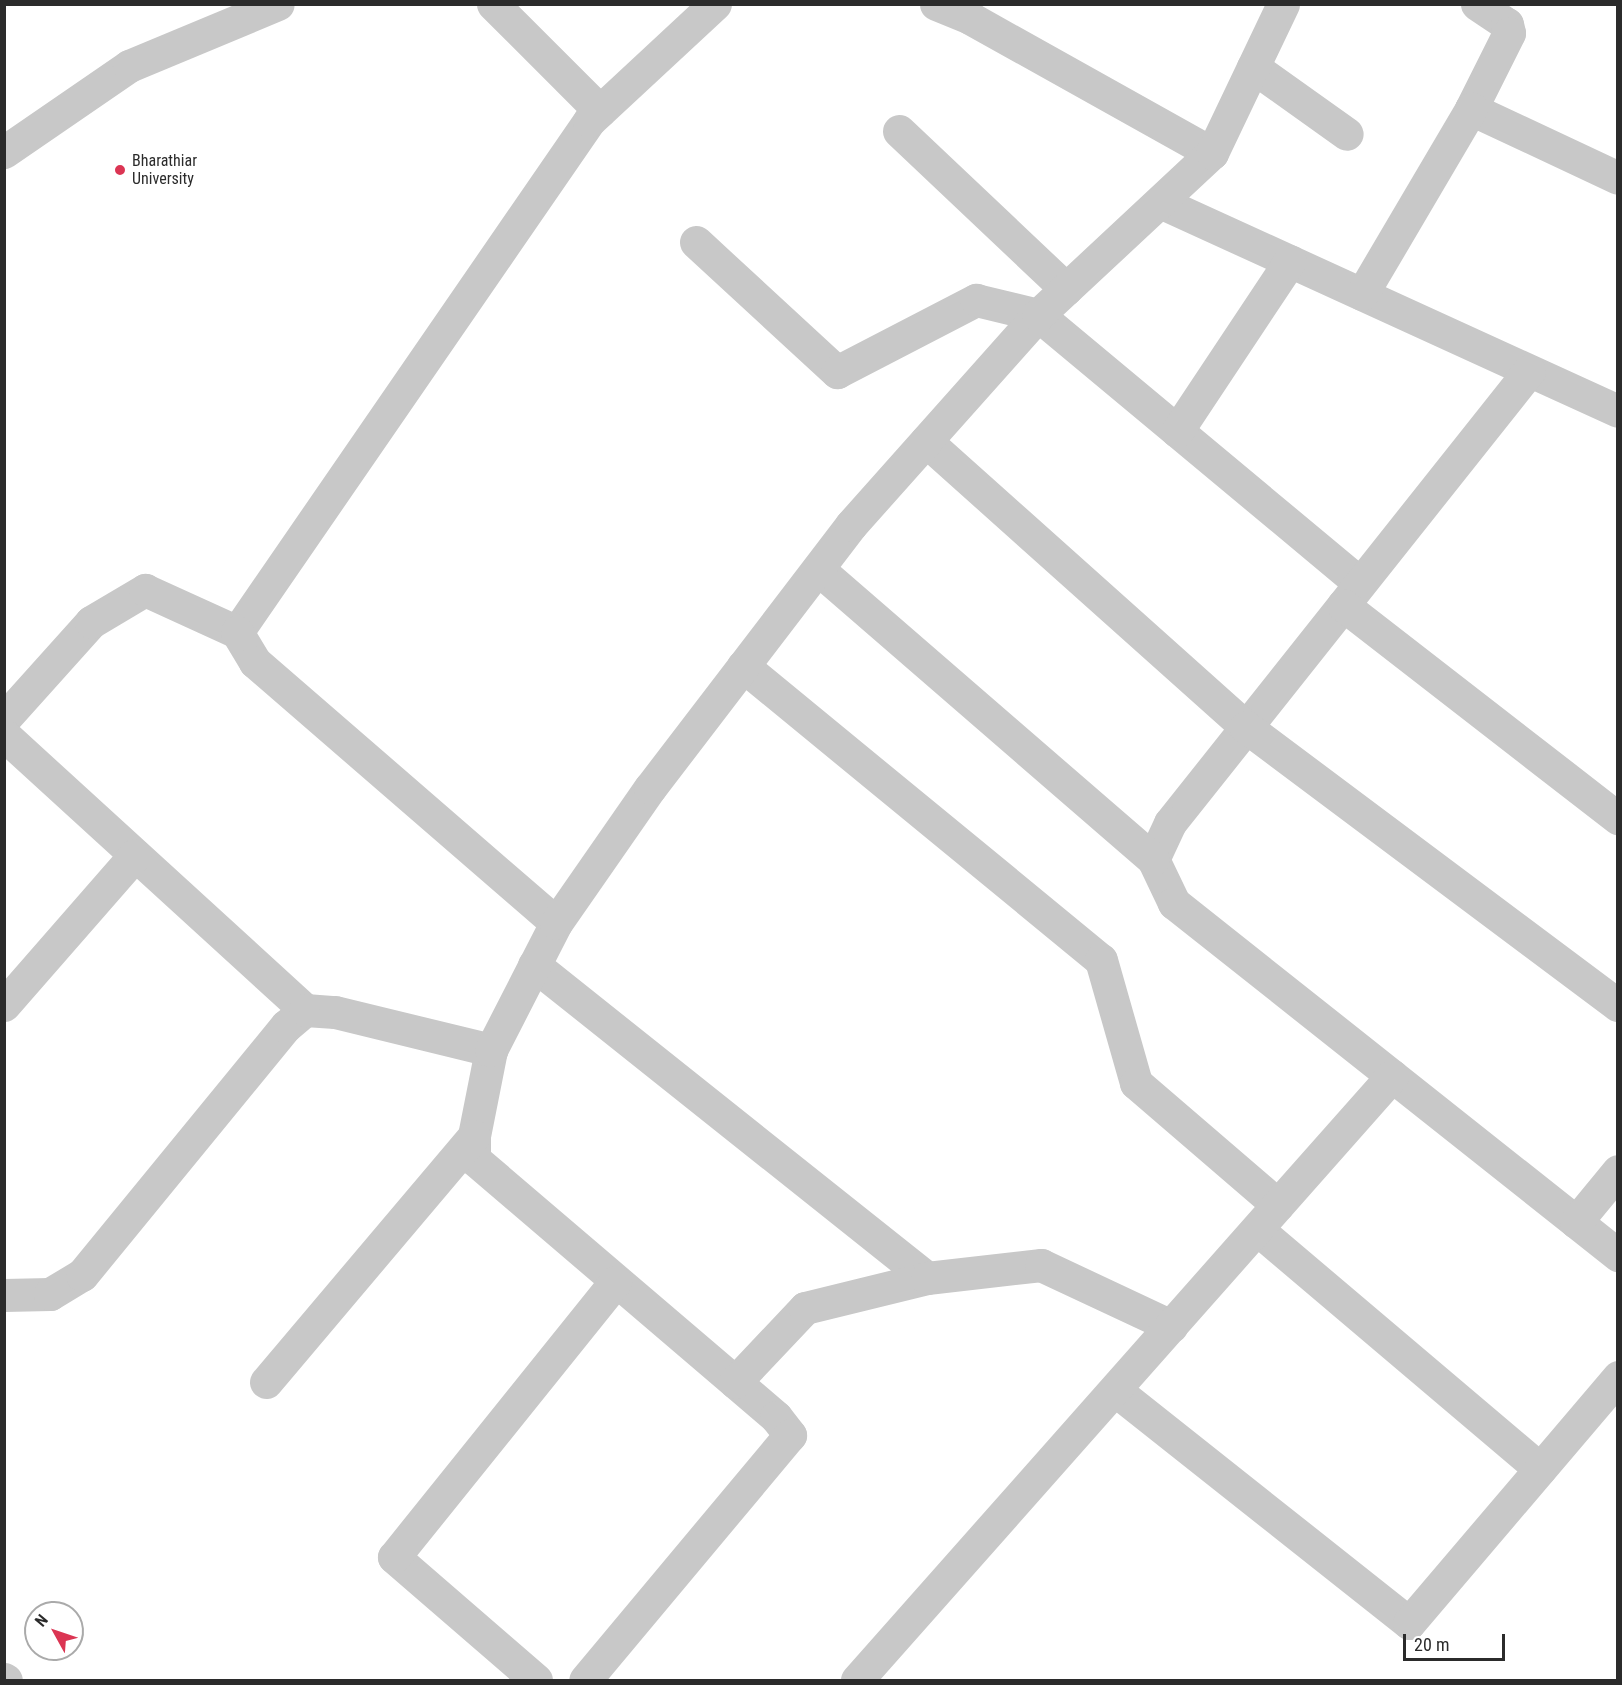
<!DOCTYPE html>
<style>
body{margin:0}
#map{position:relative;width:1622px;height:1685px;overflow:hidden;background:#fff;font-family:"Roboto Condensed",sans-serif}
div>[style]{position:absolute}
.minor>*{height:33px;margin:-16.5px;padding:0 16.5px;transform-origin:16.5px;border-radius:16.5px;background:#c8c8c8}
.dots>*{width:16px;height:16px;translate:-50% -50%;box-sizing:border-box;border:3px solid #fff;border-radius:50%}
span{translate:-50% -50%;white-space:nowrap;text-align:center;line-height:1.15;-webkit-text-stroke:6px #fff;paint-order:stroke}
.poi-label{font-size:16px;color:#2b2b2b}
.left{translate:0 -50%;text-align:left}
.frame{position:absolute;inset:0;border:6px solid #2b2b2b;pointer-events:none}
.north{position:absolute;left:24px;top:1601px;width:60px;height:60px;box-sizing:border-box;background:#fff;border:2px solid #aaa;border-radius:50%;rotate:310deg;font-size:16px;font-weight:700;line-height:24px;text-align:center;color:#2b2b2b}
.north::after{content:'';display:block;margin:auto;width:21px;height:27px;background:#db3553;clip-path:polygon(50% 0,100% 100%,50% 72%,0 100%)}
.scale{position:absolute;left:1403px;top:1634px;width:102px;height:27px;box-sizing:border-box;border:3px solid #2b2b2b;border-top:0;padding-left:8px;font-size:18px;line-height:21px;white-space:nowrap;color:#2b2b2b;-webkit-text-stroke:4px #fff;paint-order:stroke}
</style>
<div id="map">
<div class="minor">
<div style="left:493px;top:4px;width:151px;rotate:45deg"></div>
<div style="left:936px;top:4px;width:37px;rotate:22deg"></div>
<div style="left:970px;top:18px;width:277px;rotate:29.2deg"></div>
<div style="left:1477px;top:4px;width:36px;rotate:34deg"></div>
<div style="left:1507px;top:24px;width:9px;rotate:77deg"></div>
<div style="left:1509px;top:33px;width:85px;rotate:116.6deg"></div>
<div style="left:1471px;top:109px;width:162px;rotate:25.1deg"></div>
<div style="left:1253px;top:67px;width:115px;rotate:35.5deg"></div>
<div style="left:899px;top:131px;width:230px;rotate:43.4deg"></div>
<div style="left:4px;top:152px;width:152px;rotate:-34.5deg"></div>
<div style="left:129px;top:66px;width:161px;rotate:-22.6deg"></div>
<div style="left:1160px;top:202px;width:503px;rotate:24.53deg"></div>
<div style="left:696px;top:242px;width:192px;rotate:42.7deg"></div>
<div style="left:837px;top:372px;width:157px;rotate:-27.4deg"></div>
<div style="left:976px;top:300px;width:64px;rotate:13.6deg"></div>
<div style="left:1038px;top:315px;width:419px;rotate:39.8deg"></div>
<div style="left:1362px;top:294px;width:215px;rotate:-59.5deg"></div>
<div style="left:1529px;top:371px;width:577px;rotate:128.46deg"></div>
<div style="left:1170px;top:823px;width:40px;rotate:115deg"></div>
<div style="left:1153px;top:859px;width:49px;rotate:64.5deg"></div>
<div style="left:1174px;top:903px;width:567px;rotate:38.41deg"></div>
<div style="left:1177px;top:431px;width:204px;rotate:-56.4deg"></div>
<div style="left:926px;top:441px;width:429px;rotate:41.8deg"></div>
<div style="left:1246px;top:727px;width:464px;rotate:36.8deg"></div>
<div style="left:818px;top:569px;width:443px;rotate:40.9deg"></div>
<div style="left:1343px;top:605px;width:348px;rotate:37.8deg"></div>
<div style="left:237px;top:632px;width:621px;rotate:-55.44deg"></div>
<div style="left:589px;top:121px;width:172px;rotate:-42.9deg"></div>
<div style="left:743px;top:666px;width:463px;rotate:39.4deg"></div>
<div style="left:1101px;top:960px;width:128px;rotate:74.1deg"></div>
<div style="left:1136px;top:1083px;width:187px;rotate:40.7deg"></div>
<div style="left:4px;top:719px;width:130px;rotate:-48.1deg"></div>
<div style="left:91px;top:622px;width:63px;rotate:-30.7deg"></div>
<div style="left:145px;top:590px;width:101px;rotate:24.5deg"></div>
<div style="left:237px;top:632px;width:35px;rotate:59deg"></div>
<div style="left:255px;top:662px;width:398px;rotate:40.9deg"></div>
<div style="left:4px;top:735px;width:408px;rotate:42.4deg"></div>
<div style="left:534px;top:965px;width:502px;rotate:38.54deg"></div>
<div style="left:4px;top:1005px;width:199px;rotate:-48.9deg"></div>
<div style="left:491px;top:1050px;width:88px;rotate:101.2deg"></div>
<div style="left:474px;top:1136px;width:23px;rotate:90deg"></div>
<div style="left:474px;top:1159px;width:397px;rotate:40.5deg"></div>
<div style="left:776px;top:1417px;width:23px;rotate:52deg"></div>
<div style="left:790px;top:1435px;width:319px;rotate:129.9deg"></div>
<div style="left:1576px;top:1222px;width:66px;rotate:-50.5deg"></div>
<div style="left:1257px;top:1229px;width:371px;rotate:40.3deg"></div>
<div style="left:4px;top:1295px;width:46px;rotate:-1.2deg"></div>
<div style="left:50px;top:1294px;width:37px;rotate:-31deg"></div>
<div style="left:82px;top:1275px;width:322px;rotate:-50.7deg"></div>
<div style="left:286px;top:1026px;width:25px;rotate:-40deg"></div>
<div style="left:305px;top:1010px;width:30px;rotate:4deg"></div>
<div style="left:335px;top:1012px;width:161px;rotate:13.7deg"></div>
<div style="left:491px;top:1050px;width:143px;rotate:-62.9deg"></div>
<div style="left:556px;top:923px;width:165px;rotate:-55.2deg"></div>
<div style="left:650px;top:788px;width:331px;rotate:-52.6deg"></div>
<div style="left:851px;top:525px;width:281px;rotate:-48.3deg"></div>
<div style="left:1038px;top:315px;width:238px;rotate:-43deg"></div>
<div style="left:1212px;top:153px;width:165px;rotate:-64.5deg"></div>
<div style="left:266px;top:1382px;width:322px;rotate:-49.8deg"></div>
<div style="left:735px;top:1382px;width:102px;rotate:-46.6deg"></div>
<div style="left:805px;top:1308px;width:126px;rotate:-13.8deg"></div>
<div style="left:927px;top:1278px;width:115px;rotate:-6.5deg"></div>
<div style="left:1041px;top:1265px;width:144px;rotate:25.1deg"></div>
<div style="left:1115px;top:1390px;width:375px;rotate:38.4deg"></div>
<div style="left:1409px;top:1623px;width:323px;rotate:-49.6deg"></div>
<div style="left:4px;top:1679px;width:2px;rotate:27deg"></div>
<div style="left:536px;top:1680px;width:188px;rotate:-139.1deg"></div>
<div style="left:394px;top:1557px;width:353px;rotate:-51.2deg"></div>
<div style="left:857px;top:1680px;width:807px;rotate:-48.47deg"></div>
</div>
<div class="dots">
<div style="left:120px;top:170px;background:#db3553"></div>
</div>
<div class="poi-label">
<span class="left" style="left:132px;top:170px">Bharathiar<br>University</span>
</div>
<div class="frame"></div>
<div class="north">N</div>
<div class="scale">20 m</div>
</div>
